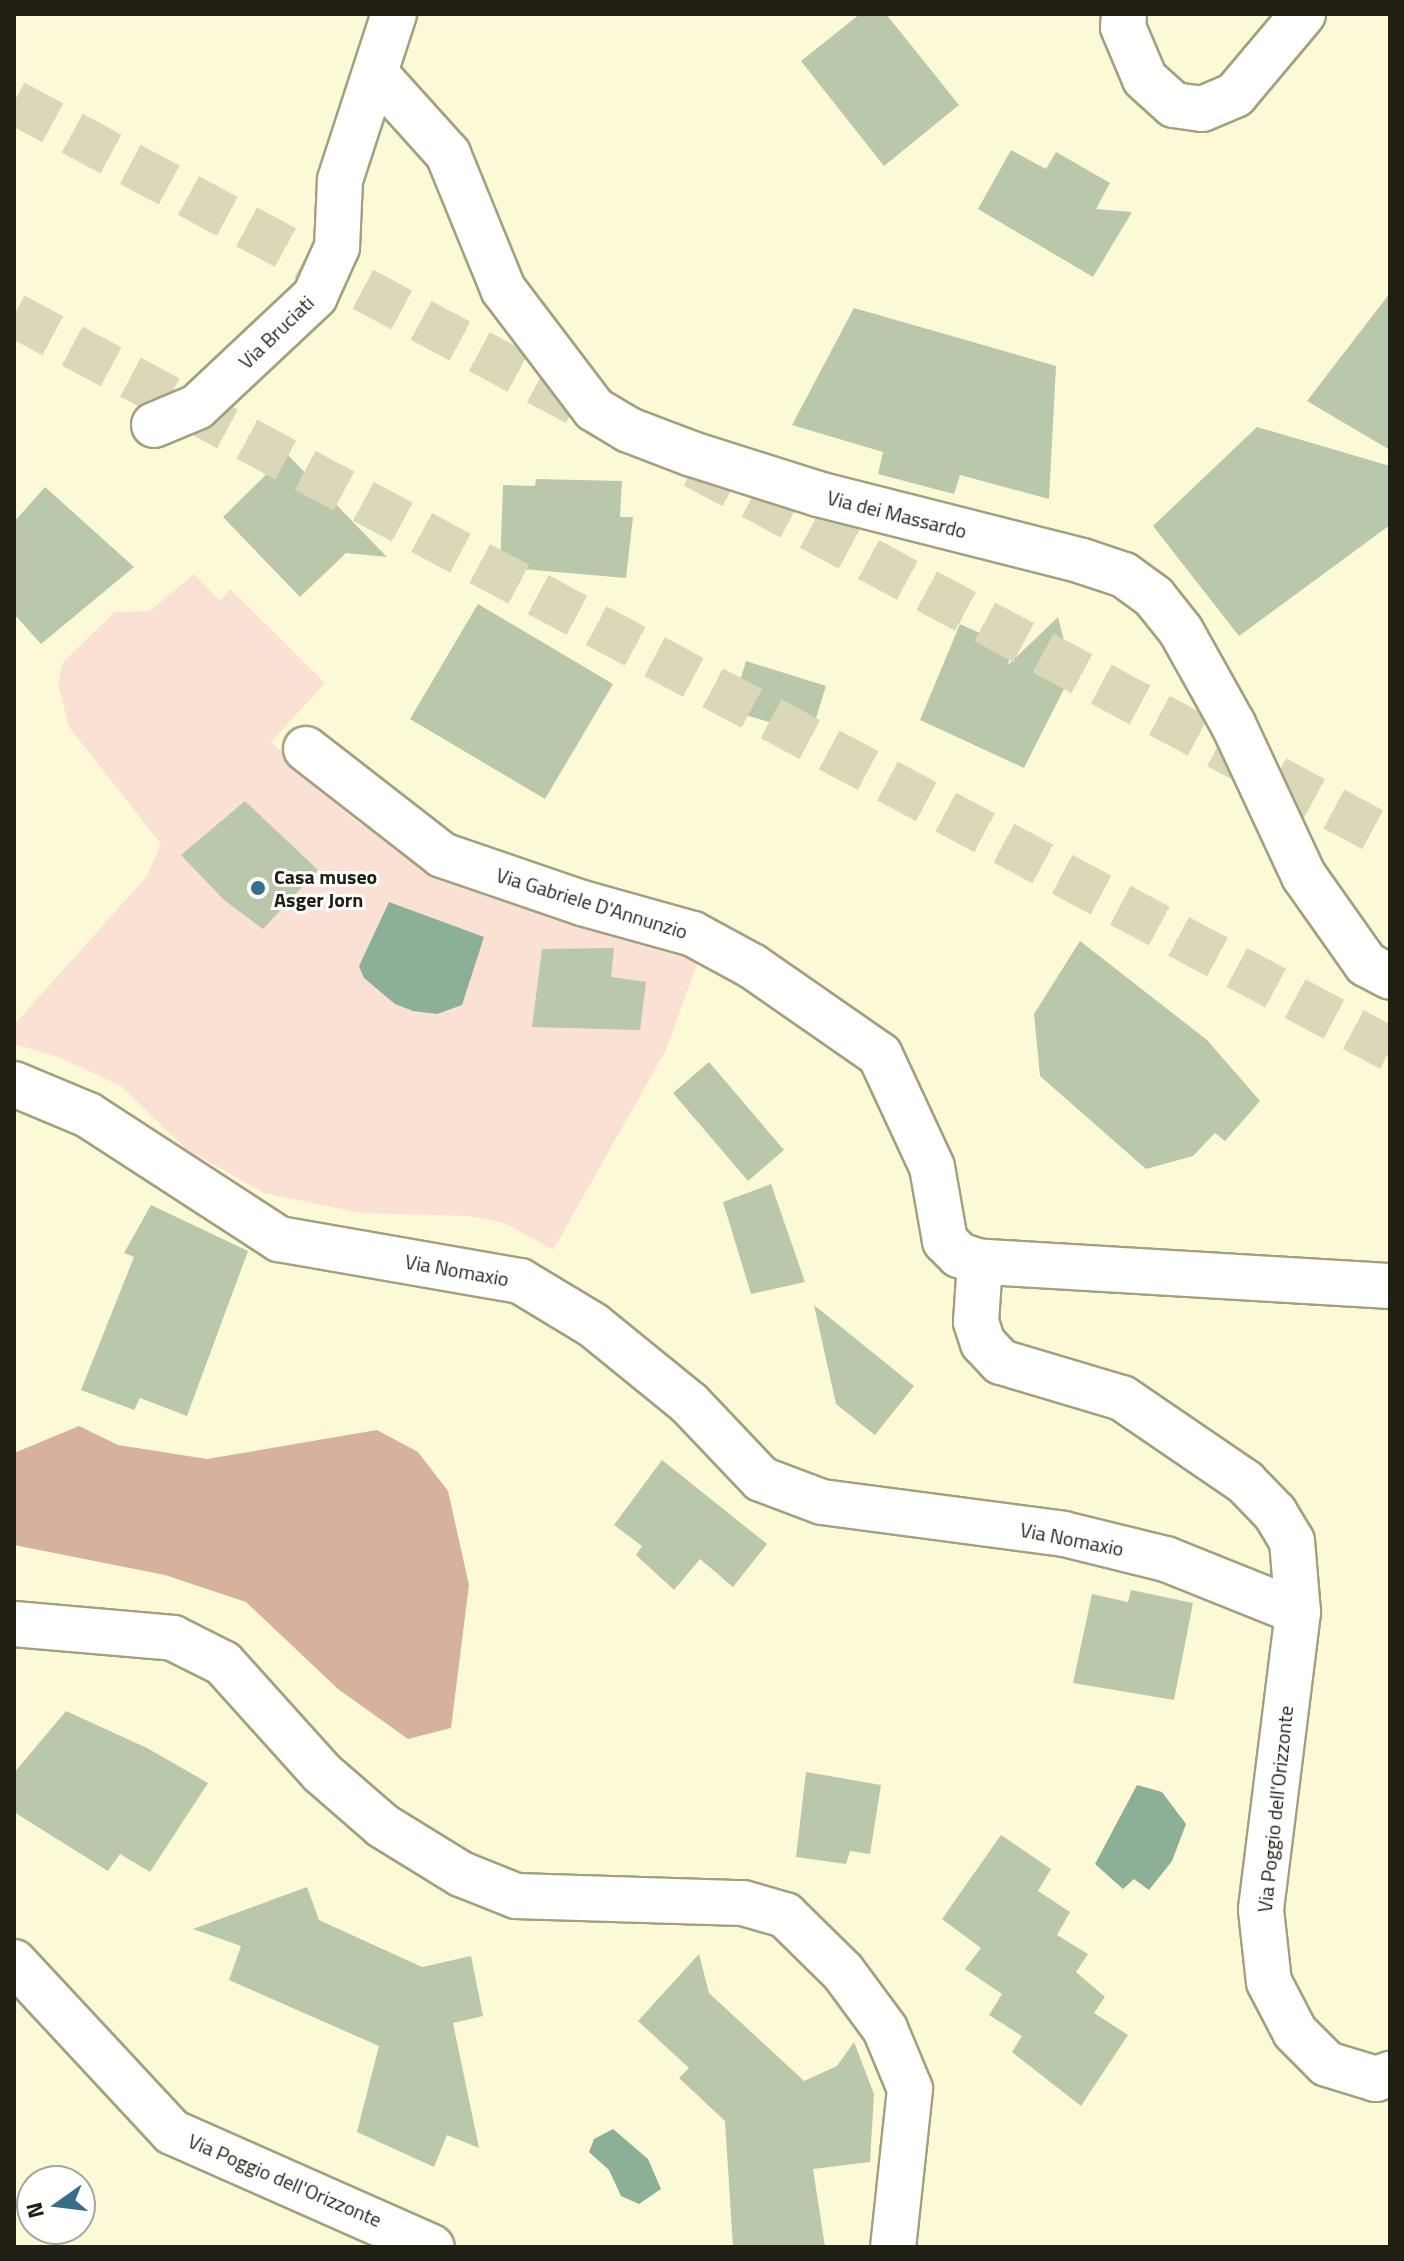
<!DOCTYPE html>
<style>
body{margin:0}
#map{position:relative;width:1404px;height:2261px;overflow:hidden;background:#fcf9d7;font-family:"Titillium Web",sans-serif}
div>[style]{position:absolute}
.green>*{inset:0;background:#fae1d4}
.forest>*{inset:0;background:#d6b29e}
.water>*{inset:0;background:#8caf97}
.building>*{inset:0;background:#b9c8aa}
.highway-tunnel>*{height:44px;margin-top:-22px;transform-origin:0;background:repeating-linear-gradient(90deg,#dbd8ba 0 44px,transparent 0 66px)}
.roads{filter:drop-shadow(2px 0 #a3a07f) drop-shadow(-2px 0 #a3a07f) drop-shadow(0 2px #a3a07f) drop-shadow(0 -2px #a3a07f)}
.minor>*{height:44px;margin:-22px;padding:0 22px;transform-origin:22px;border-radius:22px;background:#fff}
.dots>*{width:22px;height:22px;translate:-50% -50%;box-sizing:border-box;border:4px solid #fff;border-radius:50%}
span{translate:-50% -50%;white-space:nowrap;text-align:center;line-height:1.15;-webkit-text-stroke:6px #fff;paint-order:stroke}
.street-label{font-size:20px;color:#211f13}
.poi-label{font-size:20px;color:#211f13;font-weight:700}
.left{translate:0 -50%;text-align:left}
.frame{position:absolute;inset:0;border:16px solid #211f13;pointer-events:none}
.north{position:absolute;left:16px;top:2165px;width:80px;height:80px;box-sizing:border-box;background:#fff;border:2px solid #a6a5a1;border-radius:50%;rotate:256deg;font-size:22px;font-weight:700;line-height:32px;text-align:center;color:#211f13}
.north::after{content:'';display:block;margin:auto;width:28px;height:36px;background:#396e8a;clip-path:polygon(50% 0,100% 100%,50% 72%,0 100%)}
</style>
<div id="map">
<div class="green">
<div style="clip-path:polygon(194px 574px,220px 601px,230px 589px,325px 683px,271px 742px,354px 820px,463px 888px,699px 958px,666px 1050px,553px 1250px,505px 1223px,469px 1216px,361px 1213px,264px 1193px,186px 1149px,121px 1086px,61px 1058px,14px 1044px,14px 1025px,147px 876px,161px 844px,69px 727px,58px 684px,63px 662px,115px 612px,150px 611px)"></div>
</div>
<div class="forest">
<div style="clip-path:polygon(79px 1426px,118px 1445px,207px 1459px,377px 1430px,418px 1452px,448px 1491px,469px 1585px,451px 1728px,408px 1739px,338px 1689px,246px 1602px,165px 1575px,14px 1545px,14px 1453px)"></div>
</div>
<div class="water">
<div style="clip-path:polygon(389px 902px,484px 937px,462px 1005px,437px 1014px,413px 1011px,395px 1004px,364px 978px,359px 966px)"></div>
<div style="clip-path:polygon(1137px 1785px,1162px 1792px,1186px 1824px,1172px 1861px,1149px 1890px,1134px 1879px,1123px 1889px,1095px 1864px)"></div>
<div style="clip-path:polygon(613px 2129px,648px 2159px,661px 2189px,639px 2204px,621px 2196px,609px 2170px,589px 2152px,594px 2139px)"></div>
</div>
<div class="building">
<div style="clip-path:polygon(860px 14px,886px 14px,959px 105px,884px 166px,801px 61px)"></div>
<div style="clip-path:polygon(1011px 150px,1046px 169px,1056px 152px,1110px 183px,1096px 209px,1132px 212px,1093px 277px,978px 209px)"></div>
<div style="clip-path:polygon(1390px 293px,1390px 450px,1307px 401px)"></div>
<div style="clip-path:polygon(854px 308px,1056px 366px,1049px 499px,960px 475px,954px 494px,878px 474px,883px 452px,792px 425px)"></div>
<div style="clip-path:polygon(1257px 427px,1390px 466px,1390px 525px,1239px 636px,1153px 526px)"></div>
<div style="clip-path:polygon(287px 454px,387px 557px,346px 553px,300px 597px,223px 517px)"></div>
<div style="clip-path:polygon(536px 479px,622px 481px,620px 517px,633px 517px,626px 578px,500px 567px,503px 485px,535px 486px)"></div>
<div style="clip-path:polygon(45px 487px,134px 567px,41px 644px,14px 614px,14px 522px)"></div>
<div style="clip-path:polygon(478px 604px,613px 684px,545px 799px,410px 719px)"></div>
<div style="clip-path:polygon(1058px 617px,1072px 673px,1024px 768px,920px 720px,960px 624px,1012px 648px,1008px 665px)"></div>
<div style="clip-path:polygon(746px 661px,826px 686px,811px 734px,731px 711px)"></div>
<div style="clip-path:polygon(245px 801px,318px 870px,263px 929px,224px 900px,181px 855px)"></div>
<div style="clip-path:polygon(1080px 941px,1207px 1040px,1260px 1101px,1225px 1141px,1215px 1133px,1193px 1156px,1146px 1169px,1040px 1076px,1034px 1014px)"></div>
<div style="clip-path:polygon(614px 948px,611px 977px,646px 982px,640px 1030px,532px 1027px,542px 949px)"></div>
<div style="clip-path:polygon(709px 1062px,784px 1150px,748px 1181px,673px 1093px)"></div>
<div style="clip-path:polygon(771px 1184px,805px 1282px,751px 1294px,723px 1202px)"></div>
<div style="clip-path:polygon(151px 1205px,248px 1251px,187px 1416px,140px 1398px,134px 1410px,81px 1390px,134px 1257px,124px 1253px)"></div>
<div style="clip-path:polygon(814px 1305px,914px 1386px,875px 1435px,836px 1404px)"></div>
<div style="clip-path:polygon(662px 1460px,767px 1544px,733px 1587px,700px 1559px,674px 1590px,636px 1555px,642px 1546px,614px 1525px)"></div>
<div style="clip-path:polygon(1131px 1590px,1193px 1603px,1174px 1700px,1073px 1683px,1092px 1594px,1128px 1602px)"></div>
<div style="clip-path:polygon(66px 1711px,147px 1748px,208px 1783px,150px 1872px,120px 1854px,108px 1871px,14px 1812px,14px 1773px)"></div>
<div style="clip-path:polygon(806px 1772px,881px 1785px,870px 1854px,850px 1851px,846px 1864px,796px 1857px)"></div>
<div style="clip-path:polygon(1001px 1835px,1051px 1869px,1038px 1891px,1070px 1912px,1057px 1935px,1088px 1954px,1076px 1972px,1105px 1997px,1094px 2013px,1128px 2035px,1081px 2106px,1012px 2052px,1022px 2036px,989px 2015px,1002px 1994px,965px 1969px,981px 1948px,942px 1919px)"></div>
<div style="clip-path:polygon(307px 1887px,319px 1920px,422px 1967px,471px 1956px,483px 2016px,453px 2023px,479px 2148px,447px 2135px,434px 2167px,357px 2132px,379px 2046px,229px 1980px,241px 1946px,193px 1929px)"></div>
<div style="clip-path:polygon(699px 1954px,709px 1993px,804px 2081px,837px 2066px,854px 2042px,874px 2094px,870px 2162px,813px 2169px,825px 2247px,733px 2247px,725px 2121px,679px 2078px,689px 2068px,638px 2021px)"></div>
</div>
<div class="highway-tunnel">
<div style="left:14px;top:102px;width:671px;rotate:28.21deg"></div>
<div style="left:14px;top:315px;width:1560px;rotate:28.08deg"></div>
<div style="left:694px;top:466px;width:790px;rotate:28.19deg"></div>
</div>
<div class="roads">
<div class="minor">
<div style="left:1124px;top:14px;width:13px;rotate:94deg"></div>
<div style="left:1123px;top:27px;width:56px;rotate:67.1deg"></div>
<div style="left:1145px;top:79px;width:39px;rotate:42deg"></div>
<div style="left:1174px;top:105px;width:28px;rotate:8deg"></div>
<div style="left:1202px;top:109px;width:36px;rotate:-23deg"></div>
<div style="left:1235px;top:95px;width:106px;rotate:-50deg"></div>
<div style="left:376px;top:74px;width:108px;rotate:48deg"></div>
<div style="left:448px;top:154px;width:146px;rotate:67.8deg"></div>
<div style="left:503px;top:289px;width:151px;rotate:52.8deg"></div>
<div style="left:594px;top:409px;width:41px;rotate:31deg"></div>
<div style="left:629px;top:430px;width:67px;rotate:20.9deg"></div>
<div style="left:692px;top:454px;width:132px;rotate:17.6deg"></div>
<div style="left:818px;top:494px;width:272px;rotate:14.2deg"></div>
<div style="left:1082px;top:561px;width:44px;rotate:18.4deg"></div>
<div style="left:1124px;top:575px;width:37px;rotate:36deg"></div>
<div style="left:1154px;top:597px;width:43px;rotate:51.5deg"></div>
<div style="left:1181px;top:631px;width:107px;rotate:60.8deg"></div>
<div style="left:1233px;top:724px;width:168px;rotate:65deg"></div>
<div style="left:1304px;top:876px;width:108px;rotate:54.8deg"></div>
<div style="left:1366px;top:964px;width:27px;rotate:28deg"></div>
<div style="left:154px;top:425px;width:47px;rotate:-22.7deg"></div>
<div style="left:197px;top:407px;width:162px;rotate:-43.2deg"></div>
<div style="left:315px;top:296px;width:54px;rotate:-65.8deg"></div>
<div style="left:337px;top:247px;width:67px;rotate:-87.4deg"></div>
<div style="left:340px;top:180px;width:175px;rotate:-72deg"></div>
<div style="left:306px;top:749px;width:172px;rotate:37.9deg"></div>
<div style="left:442px;top:855px;width:148px;rotate:18.9deg"></div>
<div style="left:582px;top:903px;width:115px;rotate:15.6deg"></div>
<div style="left:693px;top:934px;width:67px;rotate:28.5deg"></div>
<div style="left:752px;top:966px;width:156px;rotate:34.8deg"></div>
<div style="left:880px;top:1055px;width:123px;rotate:65.1deg"></div>
<div style="left:932px;top:1167px;width:75px;rotate:80deg"></div>
<div style="left:945px;top:1241px;width:20px;rotate:45deg"></div>
<div style="left:959px;top:1255px;width:22px;rotate:18deg"></div>
<div style="left:14px;top:1084px;width:80px;rotate:22.7deg"></div>
<div style="left:88px;top:1115px;width:228px;rotate:33deg"></div>
<div style="left:279px;top:1239px;width:245px;rotate:9.9deg"></div>
<div style="left:520px;top:1281px;width:85px;rotate:31.1deg"></div>
<div style="left:593px;top:1325px;width:124px;rotate:39.1deg"></div>
<div style="left:689px;top:1403px;width:105px;rotate:46.5deg"></div>
<div style="left:761px;top:1479px;width:65px;rotate:20.7deg"></div>
<div style="left:822px;top:1502px;width:244px;rotate:7.5deg"></div>
<div style="left:1064px;top:1534px;width:105px;rotate:13.8deg"></div>
<div style="left:1166px;top:1559px;width:142px;rotate:21.9deg"></div>
<div style="left:1390px;top:1286px;width:411px;rotate:-176.6deg"></div>
<div style="left:980px;top:1262px;width:60px;rotate:93.8deg"></div>
<div style="left:976px;top:1322px;width:22px;rotate:72deg"></div>
<div style="left:983px;top:1343px;width:26px;rotate:47deg"></div>
<div style="left:1001px;top:1362px;width:126px;rotate:16.6deg"></div>
<div style="left:1122px;top:1398px;width:149px;rotate:34.3deg"></div>
<div style="left:1245px;top:1482px;width:43px;rotate:45.9deg"></div>
<div style="left:1275px;top:1513px;width:33px;rotate:59deg"></div>
<div style="left:1292px;top:1541px;width:71px;rotate:85.2deg"></div>
<div style="left:1298px;top:1612px;width:300px;rotate:97.1deg"></div>
<div style="left:1261px;top:1910px;width:72px;rotate:83.7deg"></div>
<div style="left:1269px;top:1982px;width:56px;rotate:62.5deg"></div>
<div style="left:1295px;top:2032px;width:45px;rotate:45deg"></div>
<div style="left:1327px;top:2064px;width:51px;rotate:17deg"></div>
<div style="left:1376px;top:2079px;width:15px;rotate:-20deg"></div>
<div style="left:14px;top:1624px;width:160px;rotate:5deg"></div>
<div style="left:173px;top:1638px;width:56px;rotate:26.6deg"></div>
<div style="left:223px;top:1663px;width:148px;rotate:48deg"></div>
<div style="left:322px;top:1773px;width:81px;rotate:41deg"></div>
<div style="left:383px;top:1826px;width:92px;rotate:31.6deg"></div>
<div style="left:461px;top:1874px;width:59px;rotate:21.8deg"></div>
<div style="left:516px;top:1896px;width:227px;rotate:1.8deg"></div>
<div style="left:743px;top:1903px;width:44px;rotate:15.9deg"></div>
<div style="left:785px;top:1915px;width:81px;rotate:44.5deg"></div>
<div style="left:843px;top:1972px;width:71px;rotate:53.6deg"></div>
<div style="left:885px;top:2029px;width:65px;rotate:67.4deg"></div>
<div style="left:910px;top:2089px;width:159px;rotate:96.1deg"></div>
<div style="left:14px;top:1962px;width:232px;rotate:47.1deg"></div>
<div style="left:172px;top:2132px;width:284px;rotate:23.9deg"></div>
</div>
</div>
<div class="dots">
<div style="left:258px;top:888px;background:#396e8a"></div>
</div>
<div class="street-label">
<span style="left:276px;top:332px;rotate:-44deg">Via Bruciati</span>
<span style="left:897px;top:514px;rotate:14deg">Via dei Massardo</span>
<span style="left:592px;top:903px;rotate:17deg">Via Gabriele D'Annunzio</span>
<span style="left:457px;top:1270px;rotate:10deg">Via Nomaxio</span>
<span style="left:1072px;top:1539px;rotate:11deg">Via Nomaxio</span>
<span style="left:1275px;top:1809px;rotate:-84deg">Via Poggio dell'Orizzonte</span>
<span style="left:285px;top:2180px;rotate:23deg">Via Poggio dell'Orizzonte</span>
</div>
<div class="poi-label">
<span class="left" style="left:274px;top:888px">Casa museo<br>Asger Jorn</span>
</div>
<div class="frame"></div>
<div class="north">N</div>
</div>
